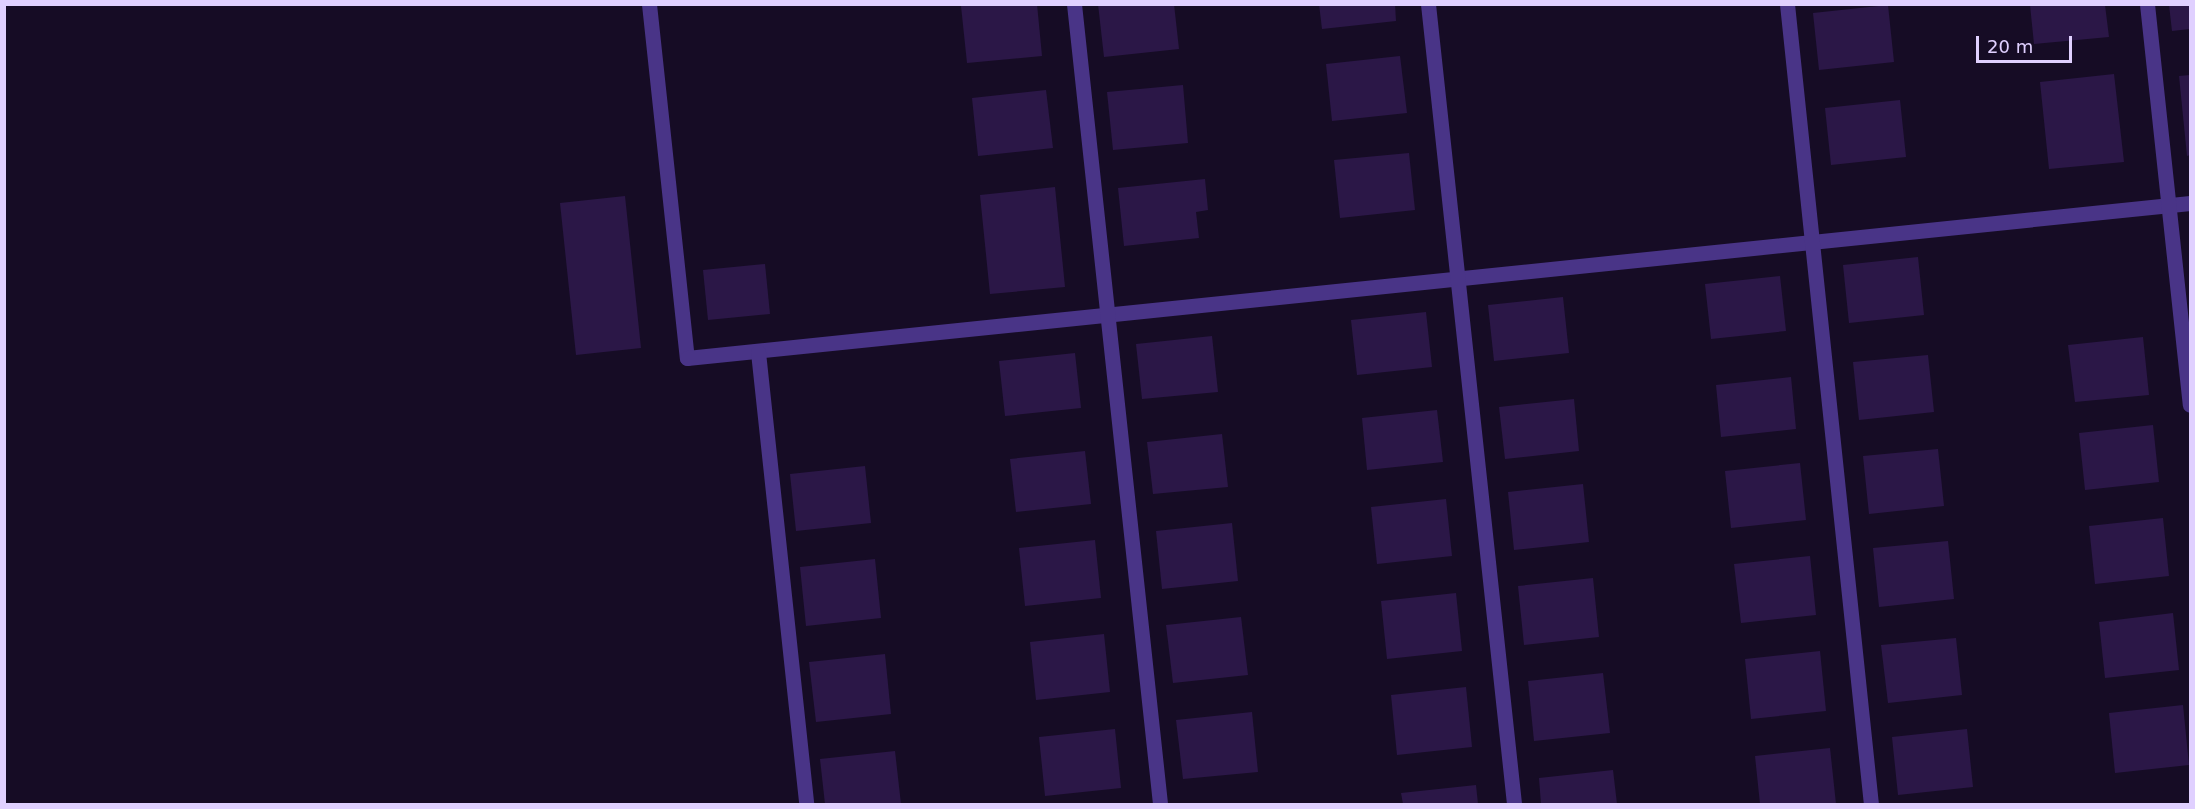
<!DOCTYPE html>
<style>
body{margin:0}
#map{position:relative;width:2195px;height:809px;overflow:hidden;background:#160c25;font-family:"DejaVu Sans",sans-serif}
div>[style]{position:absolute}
.building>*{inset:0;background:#2b1747}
.minor>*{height:15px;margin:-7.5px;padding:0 7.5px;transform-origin:7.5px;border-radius:7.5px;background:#493487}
span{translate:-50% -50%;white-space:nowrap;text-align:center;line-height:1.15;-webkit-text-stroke:4.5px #160c25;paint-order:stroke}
.frame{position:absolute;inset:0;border:6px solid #e0d0ff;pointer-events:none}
.scale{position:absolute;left:1976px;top:36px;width:96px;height:27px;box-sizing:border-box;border:3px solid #e0d0ff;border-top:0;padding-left:8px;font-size:18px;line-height:21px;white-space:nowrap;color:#e0d0ff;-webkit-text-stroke:4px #160c25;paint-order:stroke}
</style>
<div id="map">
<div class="building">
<div style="clip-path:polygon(1037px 4px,1042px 56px,967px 63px,961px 6px)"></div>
<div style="clip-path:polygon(1098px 4px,1174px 4px,1179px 49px,1104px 57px)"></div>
<div style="clip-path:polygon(1319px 4px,1395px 4px,1396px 21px,1322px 29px)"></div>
<div style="clip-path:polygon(1888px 5px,1894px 62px,1819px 70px,1813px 13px)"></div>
<div style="clip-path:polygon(2030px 5px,2105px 5px,2109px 37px,2034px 44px)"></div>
<div style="clip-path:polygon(2169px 5px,2190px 5px,2190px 29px,2172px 31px)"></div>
<div style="clip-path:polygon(1400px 56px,1407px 113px,1332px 121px,1326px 64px)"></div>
<div style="clip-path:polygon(2114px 74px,2124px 162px,2049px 169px,2040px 82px)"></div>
<div style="clip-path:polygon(2190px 75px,2190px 155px,2187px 156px,2179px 76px)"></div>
<div style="clip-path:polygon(1183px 85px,1188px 143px,1113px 150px,1107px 92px)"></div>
<div style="clip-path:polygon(1046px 90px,1053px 148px,978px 156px,972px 98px)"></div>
<div style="clip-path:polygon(1900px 100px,1906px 157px,1831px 165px,1825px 108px)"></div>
<div style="clip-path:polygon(1409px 153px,1415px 210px,1340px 218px,1334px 160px)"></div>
<div style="clip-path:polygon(1205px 179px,1208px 210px,1196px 212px,1199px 238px,1124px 246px,1118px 188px)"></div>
<div style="clip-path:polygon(1055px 187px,1065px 287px,990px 294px,980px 195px)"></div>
<div style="clip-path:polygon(625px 196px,641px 348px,576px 355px,560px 203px)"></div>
<div style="clip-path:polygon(1918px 257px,1924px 315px,1849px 323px,1843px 265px)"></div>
<div style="clip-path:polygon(765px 264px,770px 314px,708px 320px,703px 270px)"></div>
<div style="clip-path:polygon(1780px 276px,1786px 331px,1711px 339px,1705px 284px)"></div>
<div style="clip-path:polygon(1563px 297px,1569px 353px,1494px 361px,1488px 305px)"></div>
<div style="clip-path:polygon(1426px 312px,1432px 367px,1357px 375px,1351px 320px)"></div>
<div style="clip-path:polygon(1212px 336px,1218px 392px,1142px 399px,1136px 344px)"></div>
<div style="clip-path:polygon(2143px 337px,2149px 395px,2075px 402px,2068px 345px)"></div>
<div style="clip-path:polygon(1075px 353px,1081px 408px,1005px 416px,999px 361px)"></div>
<div style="clip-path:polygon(1928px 355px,1934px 412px,1859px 420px,1853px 362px)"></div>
<div style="clip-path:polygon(1791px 377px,1796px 429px,1721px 437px,1716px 385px)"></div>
<div style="clip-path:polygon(1574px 399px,1579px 451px,1505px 459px,1499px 407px)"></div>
<div style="clip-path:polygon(1437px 410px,1443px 462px,1367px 470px,1362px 418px)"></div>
<div style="clip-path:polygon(2153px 425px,2159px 482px,2085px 490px,2079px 433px)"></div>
<div style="clip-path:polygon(1222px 434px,1228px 487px,1153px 494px,1147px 442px)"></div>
<div style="clip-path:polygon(1938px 449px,1944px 506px,1869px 514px,1863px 456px)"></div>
<div style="clip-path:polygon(1085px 451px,1091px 504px,1016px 512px,1010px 459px)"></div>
<div style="clip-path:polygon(1800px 463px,1806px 520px,1731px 528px,1725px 471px)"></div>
<div style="clip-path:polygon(865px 466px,871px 523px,796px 531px,790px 474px)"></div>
<div style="clip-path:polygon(1583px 484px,1589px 542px,1514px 550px,1508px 492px)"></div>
<div style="clip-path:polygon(1446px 499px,1452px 556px,1377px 564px,1371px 507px)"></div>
<div style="clip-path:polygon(2163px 518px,2169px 576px,2095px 584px,2089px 526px)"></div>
<div style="clip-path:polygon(1232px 523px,1238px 581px,1162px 589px,1156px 531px)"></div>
<div style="clip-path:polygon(1095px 540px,1101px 598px,1025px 606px,1019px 548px)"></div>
<div style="clip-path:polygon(1948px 541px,1954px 599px,1879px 607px,1873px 548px)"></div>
<div style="clip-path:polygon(1810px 556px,1816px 615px,1741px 623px,1734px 564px)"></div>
<div style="clip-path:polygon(875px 559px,881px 618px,806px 626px,800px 567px)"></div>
<div style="clip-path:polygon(1593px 578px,1599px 637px,1524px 645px,1518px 586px)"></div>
<div style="clip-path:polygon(1456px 593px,1462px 651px,1387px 659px,1381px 601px)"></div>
<div style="clip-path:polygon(2173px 613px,2179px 670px,2105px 678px,2099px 622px)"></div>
<div style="clip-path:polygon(1241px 617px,1248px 675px,1173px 683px,1166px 625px)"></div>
<div style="clip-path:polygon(1104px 634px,1110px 692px,1036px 700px,1030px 642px)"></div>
<div style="clip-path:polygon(1956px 638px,1962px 695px,1888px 703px,1881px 645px)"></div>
<div style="clip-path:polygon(1820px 651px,1826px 711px,1751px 719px,1745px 659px)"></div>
<div style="clip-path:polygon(885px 654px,891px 714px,816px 722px,809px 662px)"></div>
<div style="clip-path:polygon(1603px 673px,1610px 733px,1534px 741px,1528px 681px)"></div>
<div style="clip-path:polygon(1466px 687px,1472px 747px,1397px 755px,1391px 695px)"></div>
<div style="clip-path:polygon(2183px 705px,2189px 765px,2115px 773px,2109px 713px)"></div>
<div style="clip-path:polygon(1252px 712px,1258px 772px,1183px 779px,1176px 720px)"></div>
<div style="clip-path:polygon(1115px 729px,1121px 788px,1045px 796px,1039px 737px)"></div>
<div style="clip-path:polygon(1967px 729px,1973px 787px,1898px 795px,1892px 737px)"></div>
<div style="clip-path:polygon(1830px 748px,1836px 804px,1760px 804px,1755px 756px)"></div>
<div style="clip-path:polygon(895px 751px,901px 804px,825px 804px,820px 759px)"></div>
<div style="clip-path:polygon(1613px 770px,1617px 804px,1541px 804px,1539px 778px)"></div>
<div style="clip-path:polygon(1476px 785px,1478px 804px,1403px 804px,1401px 793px)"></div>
</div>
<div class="minor">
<div style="left:649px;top:4px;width:356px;rotate:83.9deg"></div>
<div style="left:687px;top:358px;width:1511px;rotate:-5.89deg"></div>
<div style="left:1074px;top:4px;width:805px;rotate:83.86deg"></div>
<div style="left:1428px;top:4px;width:805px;rotate:83.86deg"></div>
<div style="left:1787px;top:4px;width:804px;rotate:84.01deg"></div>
<div style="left:2147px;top:4px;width:403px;rotate:83.9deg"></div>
<div style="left:758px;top:352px;width:455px;rotate:83.9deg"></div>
</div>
<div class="frame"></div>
<div class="scale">20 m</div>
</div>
